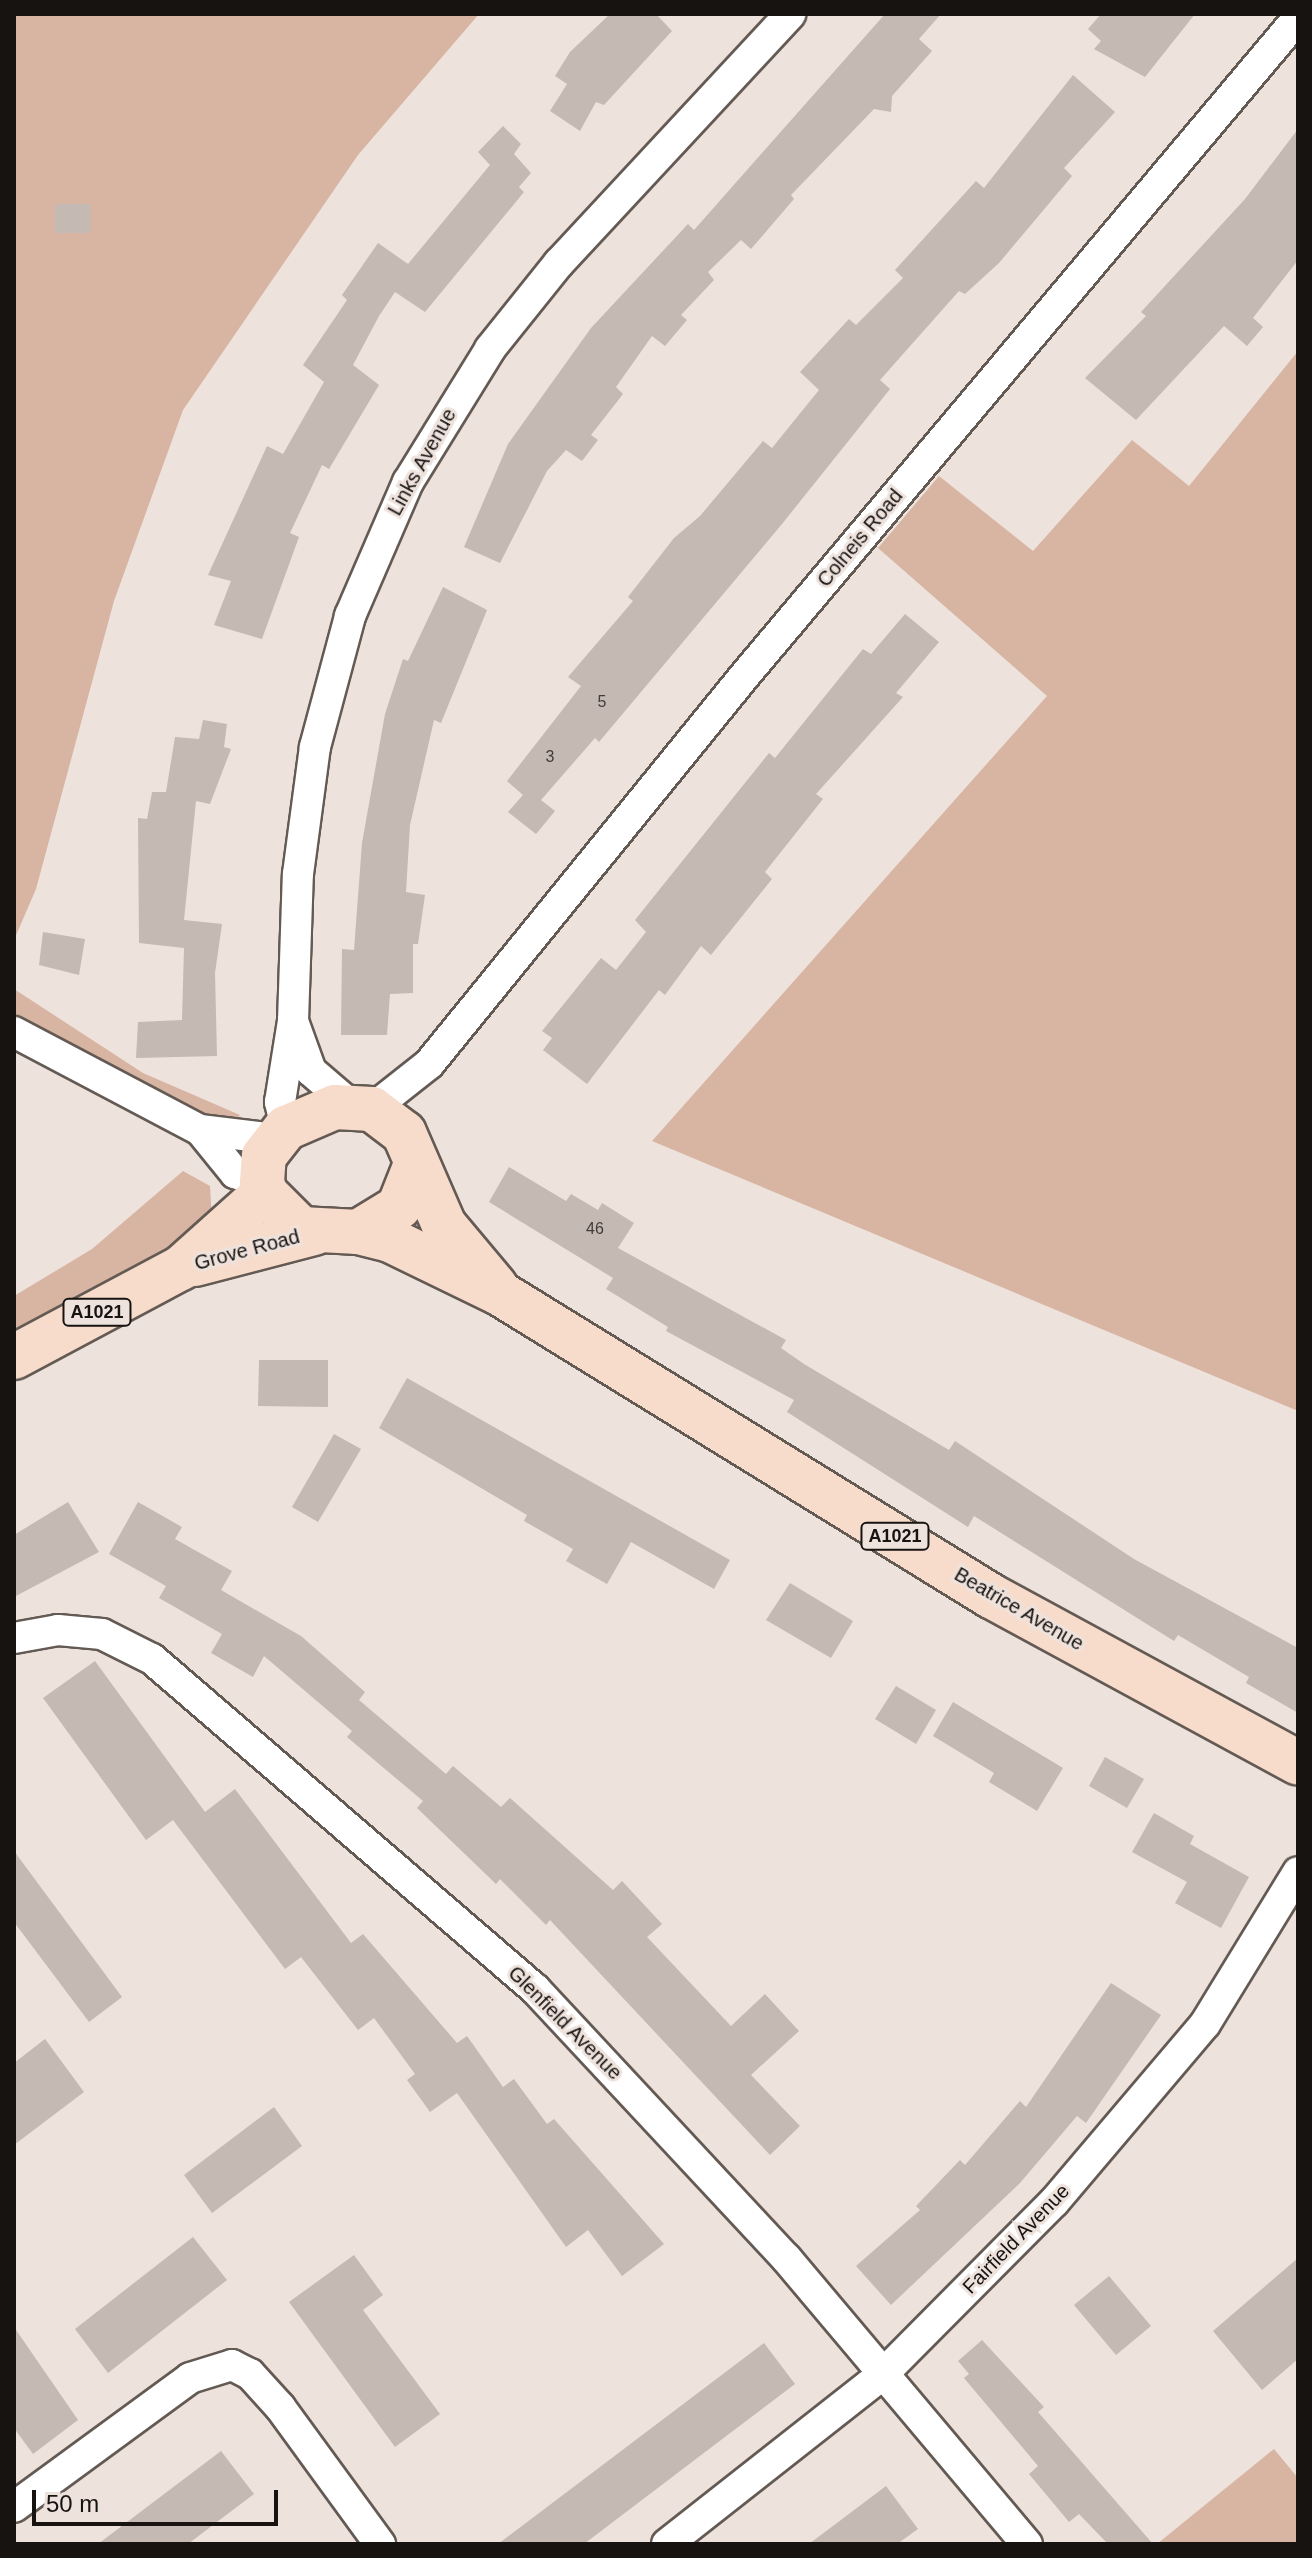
<!DOCTYPE html>
<style>
body{margin:0}
#map{position:relative;width:1312px;height:2558px;overflow:hidden;background:#eee2dc;font-family:Helvetica,sans-serif}
div>[style]{position:absolute}
.green>*{inset:0;background:#d8b5a2}
.building>*{inset:0;background:#c5b9b3}
.roads{filter:drop-shadow(2px 0 #645a54) drop-shadow(-2px 0 #645a54) drop-shadow(0 2px #645a54) drop-shadow(0 -2px #645a54)}
.street>*{height:30px;margin:-15px;padding:0 15px;transform-origin:15px;border-radius:15px;background:#fff}
.primary>*{height:44px;margin:-22px;padding:0 22px;transform-origin:22px;border-radius:22px;background:#f8dccb}
span{translate:-50% -50%;white-space:nowrap;text-align:center;line-height:1.15;-webkit-text-stroke:6px #eee2dc;paint-order:stroke}
.number-label{font-size:16px;color:#423c3a}
.number-label span{-webkit-text-stroke-width:0}
.shield-label span{padding:2px 6px;background:#eee2dc;border:2px solid;border-radius:6px;-webkit-text-stroke-width:0}
.shield-label{font-size:18px;color:#171311;font-weight:700}
.street-label{font-size:20px;color:#171311}
.frame{position:absolute;inset:0;border:16px solid #171311;pointer-events:none}
.scale{position:absolute;left:32px;top:2490px;width:246px;height:36px;box-sizing:border-box;border:4px solid #171311;border-top:0;padding-left:10px;font-size:24px;line-height:28px;white-space:nowrap;color:#171311;-webkit-text-stroke:6px #eee2dc;paint-order:stroke}
</style>
<div id="map">
<div class="green">
<div style="clip-path:polygon(14px 14px,479px 14px,358px 155px,183px 410px,114px 601px,36px 889px,14px 940px)"></div>
<div style="clip-path:polygon(1298px 351px,1298px 1411px,652px 1141px,1047px 696px,878px 548px,939px 476px,1033px 551px,1132px 440px,1189px 486px)"></div>
<div style="clip-path:polygon(14px 989px,143px 1073px,240px 1115px,223px 1134px,14px 1016px)"></div>
<div style="clip-path:polygon(183px 1171px,210px 1186px,212px 1220px,183px 1244px,14px 1331px,14px 1296px,92px 1249px)"></div>
<div style="clip-path:polygon(1274px 2449px,1298px 2478px,1298px 2544px,1157px 2544px)"></div>
</div>
<div class="building">
<div style="clip-path:polygon(610px 14px,656px 14px,672px 31px,604px 105px,596px 102px,580px 131px,550px 111px,567px 84px,555px 76px,570px 52px)"></div>
<div style="clip-path:polygon(885px 14px,941px 14px,919px 39px,932px 51px,892px 96px,891px 112px,874px 109px,791px 195px,794px 199px,751px 249px,741px 240px,708px 272px,714px 280px,681px 315px,687px 320px,665px 346px,652px 336px,616px 387px,623px 394px,591px 435px,598px 440px,582px 461px,566px 450px,547px 471px,500px 563px,464px 547px,508px 444px,591px 328px,688px 224px,694px 230px)"></div>
<div style="clip-path:polygon(1101px 14px,1195px 14px,1145px 77px,1094px 49px,1101px 41px,1088px 29px)"></div>
<div style="clip-path:polygon(1073px 75px,1115px 112px,1064px 168px,1072px 176px,999px 263px,965px 294px,959px 291px,880px 380px,890px 389px,782px 524px,599px 742px,595px 738px,541px 800px,555px 811px,536px 834px,508px 812px,523px 795px,507px 781px,581px 686px,568px 677px,633px 601px,628px 597px,674px 538px,700px 516px,763px 441px,772px 448px,819px 390px,800px 372px,849px 319px,856px 325px,903px 278px,895px 270px,976px 181px,984px 188px)"></div>
<div style="clip-path:polygon(503px 126px,521px 144px,514px 154px,531px 173px,519px 187px,524px 192px,425px 312px,395px 292px,379px 316px,353px 365px,379px 385px,329px 469px,322px 465px,290px 533px,299px 537px,262px 639px,214px 625px,231px 581px,208px 575px,267px 446px,283px 454px,324px 382px,303px 365px,347px 300px,342px 295px,378px 243px,408px 264px,490px 165px,478px 152px)"></div>
<div style="clip-path:polygon(1298px 129px,1298px 260px,1253px 318px,1263px 327px,1247px 346px,1224px 326px,1136px 420px,1085px 378px,1146px 316px,1141px 312px,1245px 199px)"></div>
<div style="clip-path:polygon(55px 204px,90px 204px,90px 233px,55px 233px)"></div>
<div style="clip-path:polygon(443px 587px,487px 610px,441px 723px,434px 720px,410px 825px,406px 892px,425px 895px,418px 944px,413px 944px,413px 993px,390px 994px,387px 1035px,341px 1035px,342px 949px,354px 950px,362px 843px,385px 714px,403px 659px,408px 661px)"></div>
<div style="clip-path:polygon(905px 614px,939px 642px,896px 693px,903px 697px,816px 794px,823px 799px,765px 872px,772px 879px,711px 955px,701px 946px,665px 995px,659px 990px,587px 1084px,543px 1050px,552px 1038px,542px 1031px,601px 958px,616px 970px,646px 932px,635px 920px,769px 753px,775px 758px,863px 649px,871px 654px)"></div>
<div style="clip-path:polygon(203px 720px,227px 724px,224px 747px,231px 749px,210px 804px,196px 801px,184px 920px,222px 924px,215px 973px,217px 1056px,136px 1058px,138px 1022px,182px 1020px,184px 948px,139px 943px,138px 818px,147px 819px,152px 792px,166px 792px,175px 737px,199px 739px)"></div>
<div style="clip-path:polygon(43px 932px,85px 939px,79px 975px,39px 965px)"></div>
<div style="clip-path:polygon(509px 1167px,566px 1201px,571px 1194px,598px 1210px,602px 1203px,634px 1223px,618px 1248px,786px 1340px,781px 1348px,804px 1364px,949px 1450px,955px 1441px,1134px 1559px,1298px 1648px,1298px 1713px,1246px 1683px,1249px 1677px,1178px 1635px,1174px 1641px,974px 1516px,968px 1527px,787px 1412px,794px 1400px,666px 1331px,668px 1327px,606px 1289px,613px 1278px,489px 1202px)"></div>
<div style="clip-path:polygon(259px 1360px,328px 1360px,328px 1407px,258px 1406px)"></div>
<div style="clip-path:polygon(407px 1378px,730px 1560px,714px 1589px,631px 1542px,607px 1584px,566px 1561px,573px 1549px,524px 1521px,527px 1515px,379px 1428px)"></div>
<div style="clip-path:polygon(334px 1434px,361px 1449px,318px 1522px,292px 1507px)"></div>
<div style="clip-path:polygon(68px 1502px,99px 1552px,14px 1597px,14px 1535px)"></div>
<div style="clip-path:polygon(138px 1502px,182px 1527px,175px 1539px,232px 1571px,221px 1590px,301px 1636px,365px 1692px,359px 1700px,446px 1774px,453px 1766px,501px 1807px,510px 1798px,613px 1890px,622px 1881px,662px 1924px,647px 1937px,731px 2026px,765px 1994px,799px 2031px,751px 2075px,800px 2126px,770px 2155px,550px 1920px,546px 1925px,500px 1879px,496px 1884px,417px 1808px,423px 1801px,347px 1737px,352px 1731px,264px 1656px,253px 1677px,211px 1653px,222px 1634px,159px 1598px,166px 1586px,109px 1554px)"></div>
<div style="clip-path:polygon(790px 1583px,853px 1621px,831px 1658px,766px 1620px)"></div>
<div style="clip-path:polygon(95px 1661px,205px 1812px,235px 1789px,351px 1943px,363px 1934px,457px 2043px,467px 2036px,503px 2087px,514px 2079px,547px 2124px,554px 2119px,664px 2244px,622px 2276px,588px 2230px,566px 2247px,457px 2093px,430px 2112px,407px 2080px,415px 2074px,374px 2018px,358px 2030px,301px 1957px,285px 1969px,173px 1820px,146px 1840px,43px 1698px)"></div>
<div style="clip-path:polygon(896px 1686px,936px 1710px,916px 1744px,875px 1719px)"></div>
<div style="clip-path:polygon(953px 1702px,1063px 1768px,1037px 1811px,989px 1782px,994px 1773px,933px 1736px)"></div>
<div style="clip-path:polygon(1105px 1757px,1144px 1779px,1127px 1808px,1089px 1786px)"></div>
<div style="clip-path:polygon(1154px 1813px,1194px 1836px,1190px 1844px,1249px 1877px,1221px 1928px,1175px 1903px,1187px 1882px,1132px 1852px)"></div>
<div style="clip-path:polygon(14px 1851px,122px 1997px,89px 2022px,14px 1922px)"></div>
<div style="clip-path:polygon(1111px 1983px,1161px 2015px,1086px 2123px,1077px 2116px,1020px 2183px,891px 2305px,856px 2266px,920px 2210px,916px 2206px,960px 2160px,965px 2165px,1020px 2101px,1026px 2107px)"></div>
<div style="clip-path:polygon(45px 2039px,84px 2092px,14px 2145px,14px 2063px)"></div>
<div style="clip-path:polygon(274px 2107px,302px 2146px,212px 2213px,184px 2175px)"></div>
<div style="clip-path:polygon(193px 2237px,227px 2280px,108px 2373px,75px 2329px)"></div>
<div style="clip-path:polygon(354px 2255px,383px 2295px,363px 2310px,440px 2414px,395px 2447px,289px 2302px)"></div>
<div style="clip-path:polygon(1298px 2258px,1298px 2359px,1262px 2390px,1213px 2331px)"></div>
<div style="clip-path:polygon(1109px 2276px,1151px 2326px,1116px 2355px,1074px 2305px)"></div>
<div style="clip-path:polygon(14px 2327px,78px 2420px,33px 2454px,14px 2428px)"></div>
<div style="clip-path:polygon(982px 2340px,1044px 2407px,1038px 2412px,1153px 2544px,1108px 2544px,1079px 2514px,1069px 2522px,1029px 2474px,1038px 2466px,964px 2378px,969px 2374px,958px 2361px)"></div>
<div style="clip-path:polygon(764px 2343px,795px 2384px,717px 2443px,584px 2544px,498px 2544px)"></div>
<div style="clip-path:polygon(221px 2451px,254px 2494px,213px 2525px,188px 2544px,98px 2544px)"></div>
<div style="clip-path:polygon(886px 2486px,918px 2529px,897px 2544px,809px 2544px)"></div>
</div>
<div class="roads">
<div class="street">
<div style="left:293px;top:1021px;width:147px;rotate:-88.1deg"></div>
<div style="left:298px;top:874px;width:128px;rotate:-82.4deg"></div>
<div style="left:315px;top:747px;width:136px;rotate:-75deg"></div>
<div style="left:350px;top:616px;width:146px;rotate:-66.6deg"></div>
<div style="left:408px;top:482px;width:156px;rotate:-58.3deg"></div>
<div style="left:490px;top:349px;width:110px;rotate:-51.3deg"></div>
<div style="left:559px;top:263px;width:340px;rotate:-47.1deg"></div>
<div style="left:14px;top:1032px;width:210px;rotate:27.8deg"></div>
<div style="left:372px;top:1109px;width:73px;rotate:-38.3deg"></div>
<div style="left:429px;top:1064px;width:503px;rotate:-50.9deg"></div>
<div style="left:746px;top:674px;width:857px;rotate:-49.92deg"></div>
<div style="left:286px;top:1128px;width:27px;rotate:-103deg"></div>
<div style="left:280px;top:1102px;width:82px;rotate:-80.9deg"></div>
<div style="left:293px;top:1021px;width:53px;rotate:70.2deg"></div>
<div style="left:311px;top:1071px;width:54px;rotate:40.5deg"></div>
<div style="left:262px;top:1182px;width:28px;rotate:-162deg"></div>
<div style="left:235px;top:1173px;width:55px;rotate:-129.1deg"></div>
<div style="left:200px;top:1130px;width:77px;rotate:6.8deg"></div>
<div style="left:14px;top:1638px;width:45px;rotate:-10.3deg"></div>
<div style="left:58px;top:1630px;width:44px;rotate:5.2deg"></div>
<div style="left:102px;top:1634px;width:56px;rotate:26.6deg"></div>
<div style="left:152px;top:1659px;width:506px;rotate:40.75deg"></div>
<div style="left:535px;top:1989px;width:368px;rotate:47deg"></div>
<div style="left:786px;top:2258px;width:374px;rotate:49.9deg"></div>
<div style="left:14px;top:2507px;width:218px;rotate:-36.2deg"></div>
<div style="left:190px;top:2378px;width:44px;rotate:-17.2deg"></div>
<div style="left:232px;top:2365px;width:20px;rotate:27deg"></div>
<div style="left:250px;top:2374px;width:45px;rotate:47.7deg"></div>
<div style="left:280px;top:2407px;width:170px;rotate:53.9deg"></div>
<div style="left:667px;top:2544px;width:275px;rotate:-38.2deg"></div>
<div style="left:883px;top:2374px;width:243px;rotate:-45.2deg"></div>
<div style="left:1054px;top:2202px;width:233px;rotate:-49.7deg"></div>
<div style="left:1205px;top:2024px;width:178px;rotate:-58.5deg"></div>
</div>
<div class="primary">
<div style="left:416px;top:1164px;width:46px;rotate:111.6deg"></div>
<div style="left:399px;top:1207px;width:48px;rotate:148.6deg"></div>
<div style="left:358px;top:1232px;width:57px;rotate:-177deg"></div>
<div style="left:301px;top:1229px;width:51px;rotate:-135deg"></div>
<div style="left:265px;top:1193px;width:11px;rotate:-105deg"></div>
<div style="left:262px;top:1182px;width:26px;rotate:-86deg"></div>
<div style="left:264px;top:1156px;width:36px;rotate:-52deg"></div>
<div style="left:286px;top:1128px;width:53px;rotate:-23.2deg"></div>
<div style="left:335px;top:1107px;width:37px;rotate:3deg"></div>
<div style="left:372px;top:1109px;width:40px;rotate:37deg"></div>
<div style="left:404px;top:1133px;width:100px;rotate:66.5deg"></div>
<div style="left:444px;top:1225px;width:80px;rotate:50.1deg"></div>
<div style="left:358px;top:1232px;width:33px;rotate:14deg"></div>
<div style="left:390px;top:1240px;width:123px;rotate:25.9deg"></div>
<div style="left:501px;top:1294px;width:576px;rotate:31.65deg"></div>
<div style="left:991px;top:1596px;width:349px;rotate:28.5deg"></div>
<div style="left:195px;top:1264px;width:123px;rotate:-14.6deg"></div>
<div style="left:14px;top:1357px;width:189px;rotate:-28.1deg"></div>
<div style="left:181px;top:1268px;width:113px;rotate:-41.8deg"></div>
</div>
</div>
<div class="number-label">
<span style="left:602px;top:702px">5</span>
<span style="left:550px;top:757px">3</span>
<span style="left:595px;top:1229px">46</span>
</div>
<div class="shield-label">
<span style="left:97px;top:1312px">A1021</span>
<span style="left:895px;top:1536px">A1021</span>
</div>
<div class="street-label">
<span style="left:422px;top:462px;rotate:-61deg">Links Avenue</span>
<span style="left:860px;top:538px;rotate:-50deg">Colneis Road</span>
<span style="left:247px;top:1250px;rotate:-15deg">Grove Road</span>
<span style="left:1019px;top:1609px;rotate:30deg">Beatrice Avenue</span>
<span style="left:565px;top:2023px;rotate:45deg">Glenfield Avenue</span>
<span style="left:1016px;top:2239px;rotate:-46deg">Fairfield Avenue</span>
</div>
<div class="frame"></div>
<div class="scale">50 m</div>
</div>
